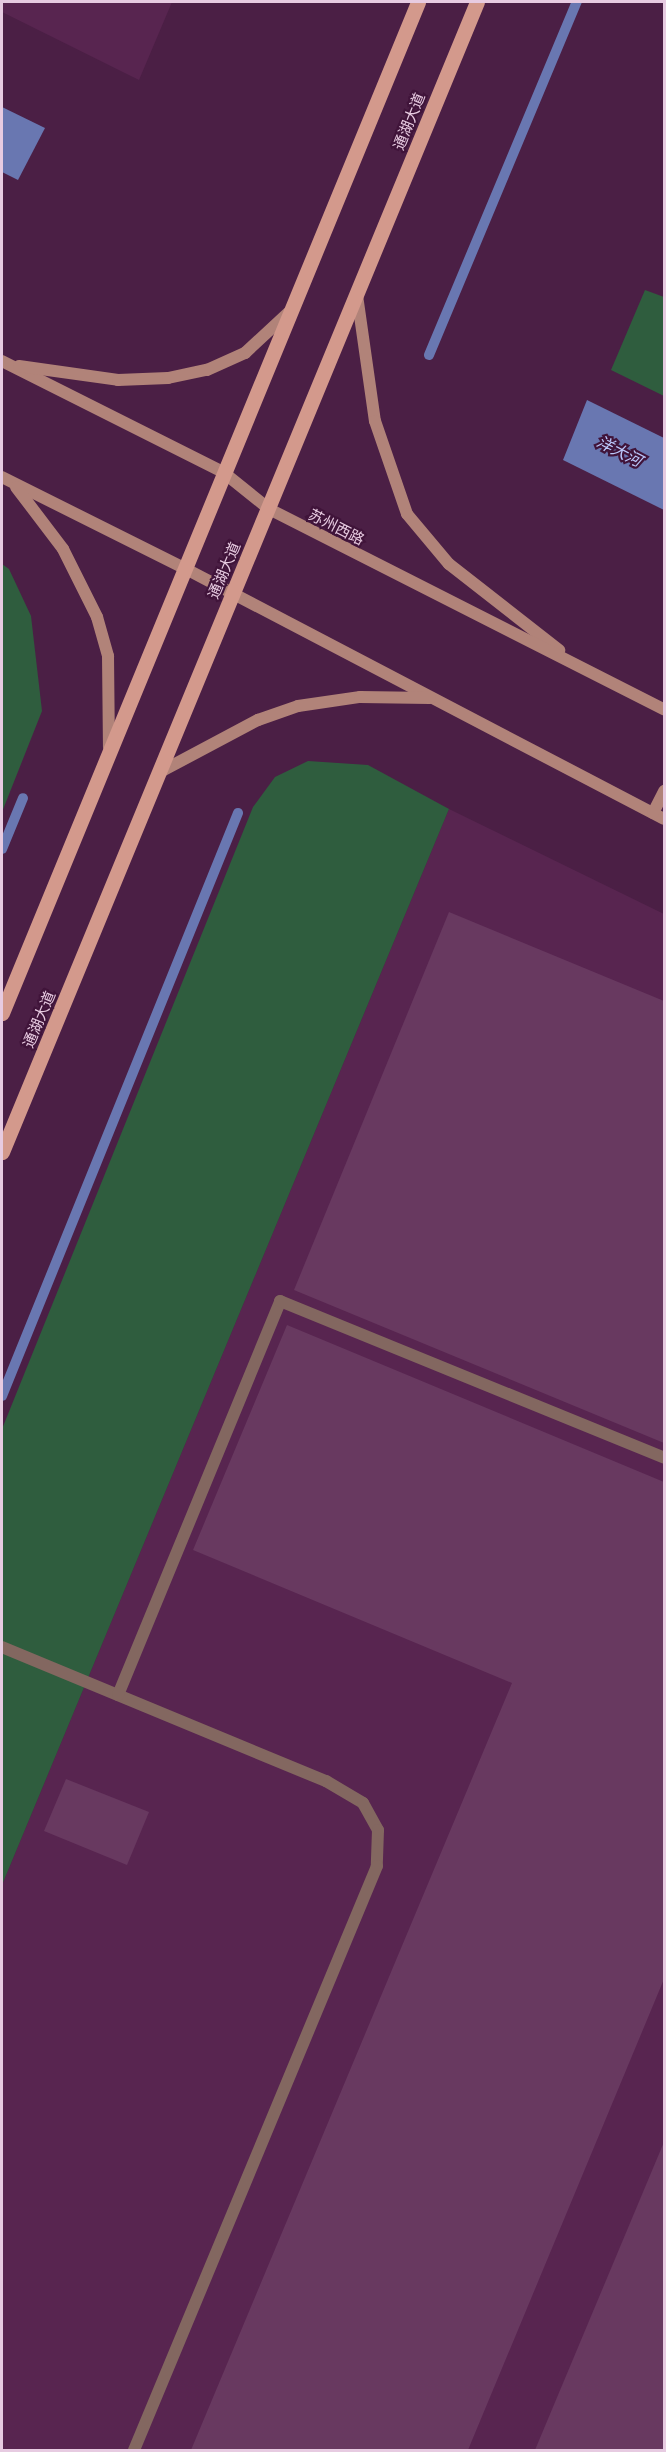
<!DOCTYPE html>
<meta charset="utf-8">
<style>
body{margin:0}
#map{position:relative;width:666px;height:2452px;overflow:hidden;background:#4b1f45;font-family:Literata,"Noto Sans SC",serif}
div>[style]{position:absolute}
.built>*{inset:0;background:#582550}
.green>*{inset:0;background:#2f5d3e}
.water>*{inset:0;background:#6977b1}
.stream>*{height:10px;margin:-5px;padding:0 5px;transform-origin:5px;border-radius:5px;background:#6977b1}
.building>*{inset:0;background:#683960}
.lane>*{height:12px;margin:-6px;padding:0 6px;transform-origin:6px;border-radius:6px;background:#836760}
.secondary>*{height:12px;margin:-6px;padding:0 6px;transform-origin:6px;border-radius:6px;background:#b18379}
.primary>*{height:15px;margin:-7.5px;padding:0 7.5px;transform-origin:7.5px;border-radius:7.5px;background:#d3998c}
span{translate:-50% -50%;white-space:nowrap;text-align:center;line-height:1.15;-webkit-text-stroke:4.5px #40143a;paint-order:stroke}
.street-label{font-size:15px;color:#e7cbe1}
.water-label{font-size:16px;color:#bac7fa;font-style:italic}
.frame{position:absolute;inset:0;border:3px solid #e7cbe1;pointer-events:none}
</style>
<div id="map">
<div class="built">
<div style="clip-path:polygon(2px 2px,172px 2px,139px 80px,2px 12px)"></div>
<div style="clip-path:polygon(449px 809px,664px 914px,664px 2450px,2px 2450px,2px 1885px)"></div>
</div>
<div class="green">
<div style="clip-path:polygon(645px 290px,664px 297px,664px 396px,611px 370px)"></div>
<div style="clip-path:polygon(2px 564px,9px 569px,31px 616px,42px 711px,2px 812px)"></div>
<div style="clip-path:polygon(308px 761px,368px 765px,449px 809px,2px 1885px,2px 1429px,253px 807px,275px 777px)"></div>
</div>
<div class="water">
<div style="clip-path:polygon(2px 107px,45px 128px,18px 180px,2px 172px)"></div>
<div style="clip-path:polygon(587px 400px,664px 438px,664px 510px,563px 460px)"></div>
</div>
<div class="stream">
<div style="left:429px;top:355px;width:383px;rotate:-67.3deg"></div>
<div style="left:2px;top:849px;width:55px;rotate:-67.6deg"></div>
<div style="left:2px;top:1396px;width:629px;rotate:-67.96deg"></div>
</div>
<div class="building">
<div style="clip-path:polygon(449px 912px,664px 1001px,664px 1443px,294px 1290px)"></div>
<div style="clip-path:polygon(287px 1325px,664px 1482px,664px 1979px,468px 2450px,191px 2450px,512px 1683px,193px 1550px)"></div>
<div style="clip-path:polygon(66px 1779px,149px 1812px,127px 1865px,44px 1831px)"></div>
<div style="clip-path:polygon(664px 2142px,664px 2450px,535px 2450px)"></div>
</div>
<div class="lane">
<div style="left:2px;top:1647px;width:351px;rotate:22.5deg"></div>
<div style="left:326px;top:1781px;width:43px;rotate:30.7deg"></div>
<div style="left:363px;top:1803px;width:31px;rotate:61deg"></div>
<div style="left:378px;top:1830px;width:36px;rotate:92deg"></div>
<div style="left:377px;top:1866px;width:633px;rotate:112.59deg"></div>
<div style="left:118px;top:1695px;width:426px;rotate:-67.6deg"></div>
<div style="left:280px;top:1301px;width:415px;rotate:22.2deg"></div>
</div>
<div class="secondary">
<div style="left:357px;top:295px;width:127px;rotate:81.9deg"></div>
<div style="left:375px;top:421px;width:98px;rotate:71deg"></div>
<div style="left:407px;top:514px;width:65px;rotate:50deg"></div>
<div style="left:449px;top:564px;width:140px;rotate:38deg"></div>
<div style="left:2px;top:361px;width:247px;rotate:26.7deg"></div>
<div style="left:223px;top:472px;width:59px;rotate:38.8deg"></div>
<div style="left:269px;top:509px;width:443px;rotate:26.9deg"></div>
<div style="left:19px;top:366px;width:100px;rotate:8deg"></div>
<div style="left:118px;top:380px;width:50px;rotate:-2.3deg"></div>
<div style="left:168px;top:378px;width:40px;rotate:-12deg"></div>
<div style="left:207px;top:370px;width:42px;rotate:-24.1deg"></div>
<div style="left:245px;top:353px;width:59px;rotate:-42.9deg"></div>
<div style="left:2px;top:477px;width:206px;rotate:26.6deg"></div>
<div style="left:186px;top:569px;width:539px;rotate:27.61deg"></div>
<div style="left:16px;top:487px;width:78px;rotate:52.8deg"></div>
<div style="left:63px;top:549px;width:76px;rotate:63.4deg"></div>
<div style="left:97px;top:617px;width:41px;rotate:74.2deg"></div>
<div style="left:108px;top:656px;width:91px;rotate:89.4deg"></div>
<div style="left:160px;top:772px;width:111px;rotate:-28deg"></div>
<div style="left:258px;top:720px;width:42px;rotate:-19.3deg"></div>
<div style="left:298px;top:706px;width:63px;rotate:-8.3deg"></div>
<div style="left:360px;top:697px;width:70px;rotate:0.8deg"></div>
<div style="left:653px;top:813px;width:25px;rotate:-63deg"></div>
</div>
<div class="primary">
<div style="left:2px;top:1013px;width:1093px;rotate:-67.63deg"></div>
<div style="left:2px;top:1152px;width:1244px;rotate:-67.56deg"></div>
</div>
<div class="street-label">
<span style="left:408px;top:121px;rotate:-68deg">通湖大道</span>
<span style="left:337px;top:526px;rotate:27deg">苏州西路</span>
<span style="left:223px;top:570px;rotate:-67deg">通湖大道</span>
<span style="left:38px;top:1019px;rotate:-67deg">通湖大道</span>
</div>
<div class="water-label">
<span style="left:620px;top:450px;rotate:27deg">洋大河</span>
</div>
<div class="frame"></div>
</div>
